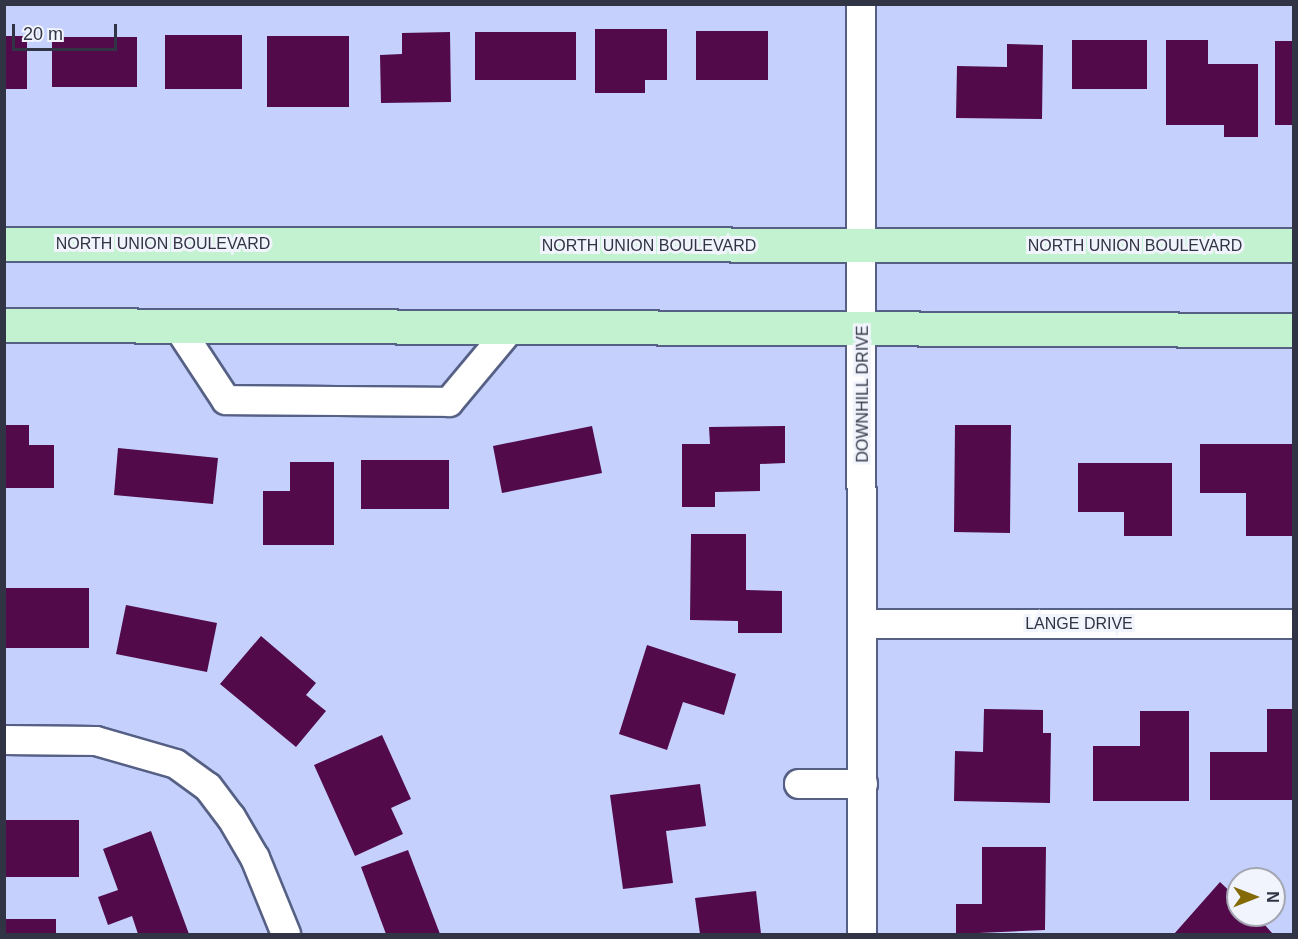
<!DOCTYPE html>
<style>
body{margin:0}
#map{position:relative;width:1298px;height:939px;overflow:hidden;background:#c5d1fc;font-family:Helvetica,sans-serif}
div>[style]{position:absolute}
.building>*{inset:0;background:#520a4b}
.roads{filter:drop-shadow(2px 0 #566085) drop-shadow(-2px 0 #566085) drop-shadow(0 2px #566085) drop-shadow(0 -2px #566085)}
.minor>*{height:28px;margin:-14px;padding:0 14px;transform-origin:14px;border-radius:14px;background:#fff}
.primary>*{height:33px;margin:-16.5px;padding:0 16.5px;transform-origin:16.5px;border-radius:16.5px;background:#c2f2d0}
span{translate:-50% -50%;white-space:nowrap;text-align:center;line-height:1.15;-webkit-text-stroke:6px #f1f4fc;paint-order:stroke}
.street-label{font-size:16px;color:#303445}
.frame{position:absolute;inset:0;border:6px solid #303445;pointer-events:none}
.north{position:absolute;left:1226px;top:867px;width:60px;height:60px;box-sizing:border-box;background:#f1f4fc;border:2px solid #a4a7b3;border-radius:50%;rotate:90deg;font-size:16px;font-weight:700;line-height:24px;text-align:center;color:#303445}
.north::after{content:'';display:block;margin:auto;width:21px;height:27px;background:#836a04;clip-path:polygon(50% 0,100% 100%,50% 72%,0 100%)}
.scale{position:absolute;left:12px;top:24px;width:105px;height:27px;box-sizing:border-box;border:3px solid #303445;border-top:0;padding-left:8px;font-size:18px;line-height:21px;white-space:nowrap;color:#303445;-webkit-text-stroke:4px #f1f4fc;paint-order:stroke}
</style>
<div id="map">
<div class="building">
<div style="clip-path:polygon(595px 29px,667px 29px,667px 80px,645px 80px,645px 93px,595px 93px)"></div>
<div style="clip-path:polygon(696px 31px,768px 31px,768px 80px,696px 80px)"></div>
<div style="clip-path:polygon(450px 32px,451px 102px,381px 103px,380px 55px,402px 54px,402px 33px)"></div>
<div style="clip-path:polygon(475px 32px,576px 32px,576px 80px,475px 80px)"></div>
<div style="clip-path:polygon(165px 35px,242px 35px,242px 89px,165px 89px)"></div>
<div style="clip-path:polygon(4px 36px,27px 36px,27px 89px,4px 89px)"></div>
<div style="clip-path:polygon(267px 36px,349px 36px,349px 107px,267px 107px)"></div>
<div style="clip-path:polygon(52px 37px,137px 37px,137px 87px,52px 87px)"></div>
<div style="clip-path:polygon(1072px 40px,1147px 40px,1147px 89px,1072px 89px)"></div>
<div style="clip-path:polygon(1166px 40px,1208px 40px,1208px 64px,1258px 64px,1258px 137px,1224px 137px,1224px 125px,1166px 125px)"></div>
<div style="clip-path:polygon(1275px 41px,1294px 41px,1294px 125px,1275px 125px)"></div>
<div style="clip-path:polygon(1007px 44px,1043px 45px,1042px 119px,956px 118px,957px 66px,1007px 67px)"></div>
<div style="clip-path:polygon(4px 425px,29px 425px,29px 445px,54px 445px,54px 488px,4px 488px)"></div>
<div style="clip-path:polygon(955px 425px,1011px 425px,1010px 533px,954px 532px)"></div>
<div style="clip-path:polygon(592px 426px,602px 473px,502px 493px,493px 446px)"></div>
<div style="clip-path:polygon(785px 426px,785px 463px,760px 464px,760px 491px,715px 492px,715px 507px,682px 507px,682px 444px,710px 444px,709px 427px)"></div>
<div style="clip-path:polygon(1200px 444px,1294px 444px,1294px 536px,1246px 536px,1246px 493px,1200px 493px)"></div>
<div style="clip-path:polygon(118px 448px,218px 458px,213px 504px,114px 495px)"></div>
<div style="clip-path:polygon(361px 460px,449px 460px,449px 509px,361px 509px)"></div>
<div style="clip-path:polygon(290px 462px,334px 462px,334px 545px,263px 545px,263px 491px,290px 491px)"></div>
<div style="clip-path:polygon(1078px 463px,1172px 463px,1172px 536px,1124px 536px,1124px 512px,1078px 512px)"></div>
<div style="clip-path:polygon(691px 534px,746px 534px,746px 590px,782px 591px,782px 633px,738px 633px,738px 621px,690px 620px)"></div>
<div style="clip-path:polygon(4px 588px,89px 588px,89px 648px,4px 648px)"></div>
<div style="clip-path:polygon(126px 605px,217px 623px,207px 672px,116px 654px)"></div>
<div style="clip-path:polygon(261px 636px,316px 683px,306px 695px,326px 711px,296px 747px,220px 684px)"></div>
<div style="clip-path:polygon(647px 645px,736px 674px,724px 715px,683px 702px,667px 750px,619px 734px)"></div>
<div style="clip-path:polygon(984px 709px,1043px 710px,1043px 733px,1051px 733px,1050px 803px,954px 801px,955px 751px,983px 752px)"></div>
<div style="clip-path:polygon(1267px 709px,1294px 709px,1294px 800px,1210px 800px,1210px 752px,1267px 752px)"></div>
<div style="clip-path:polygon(1140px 711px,1189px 711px,1189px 801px,1093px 801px,1093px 746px,1140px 746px)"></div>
<div style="clip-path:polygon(382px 735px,411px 799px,391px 808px,403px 834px,355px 856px,314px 765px)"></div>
<div style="clip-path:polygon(700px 784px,706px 826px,666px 831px,673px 883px,623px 889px,610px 795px)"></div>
<div style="clip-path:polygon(4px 820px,79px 820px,79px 877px,4px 877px)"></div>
<div style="clip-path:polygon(151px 831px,189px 934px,138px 934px,132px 916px,108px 925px,98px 897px,118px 890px,103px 849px)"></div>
<div style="clip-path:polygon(982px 847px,1046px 847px,1045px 930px,956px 934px,956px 904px,982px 904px)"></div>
<div style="clip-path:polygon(408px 850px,440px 934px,386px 934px,361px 867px)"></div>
<div style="clip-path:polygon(1220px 882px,1238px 899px,1238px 915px,1256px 915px,1273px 934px,1174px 934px)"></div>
<div style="clip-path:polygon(756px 891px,761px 934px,700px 934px,695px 898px)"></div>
<div style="clip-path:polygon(4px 919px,56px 919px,56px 934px,4px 934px)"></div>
</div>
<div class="roads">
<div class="minor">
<div style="left:861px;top:4px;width:930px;rotate:89.94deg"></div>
<div style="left:178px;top:327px;width:87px;rotate:56.7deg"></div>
<div style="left:226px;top:400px;width:223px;rotate:0.5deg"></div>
<div style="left:449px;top:402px;width:95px;rotate:-50.1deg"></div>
<div style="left:864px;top:624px;width:430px"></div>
<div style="left:4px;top:740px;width:92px;rotate:0.6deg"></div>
<div style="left:96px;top:741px;width:83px;rotate:16deg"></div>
<div style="left:176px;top:764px;width:39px;rotate:36deg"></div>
<div style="left:208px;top:787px;width:38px;rotate:53deg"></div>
<div style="left:231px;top:817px;width:48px;rotate:59.7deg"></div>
<div style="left:255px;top:858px;width:82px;rotate:67.8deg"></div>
<div style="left:799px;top:784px;width:64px"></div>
</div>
<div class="primary">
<div style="left:4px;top:244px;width:1290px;rotate:0.04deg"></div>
<div style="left:4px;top:325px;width:1290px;rotate:0.22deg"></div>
</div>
</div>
<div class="street-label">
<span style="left:163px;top:244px">NORTH UNION BOULEVARD</span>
<span style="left:649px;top:246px">NORTH UNION BOULEVARD</span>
<span style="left:1135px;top:246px">NORTH UNION BOULEVARD</span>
<span style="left:863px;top:394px;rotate:-90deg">DOWNHILL DRIVE</span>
<span style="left:1079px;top:624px">LANGE DRIVE</span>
</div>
<div class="frame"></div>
<div class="north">N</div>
<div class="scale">20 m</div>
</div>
